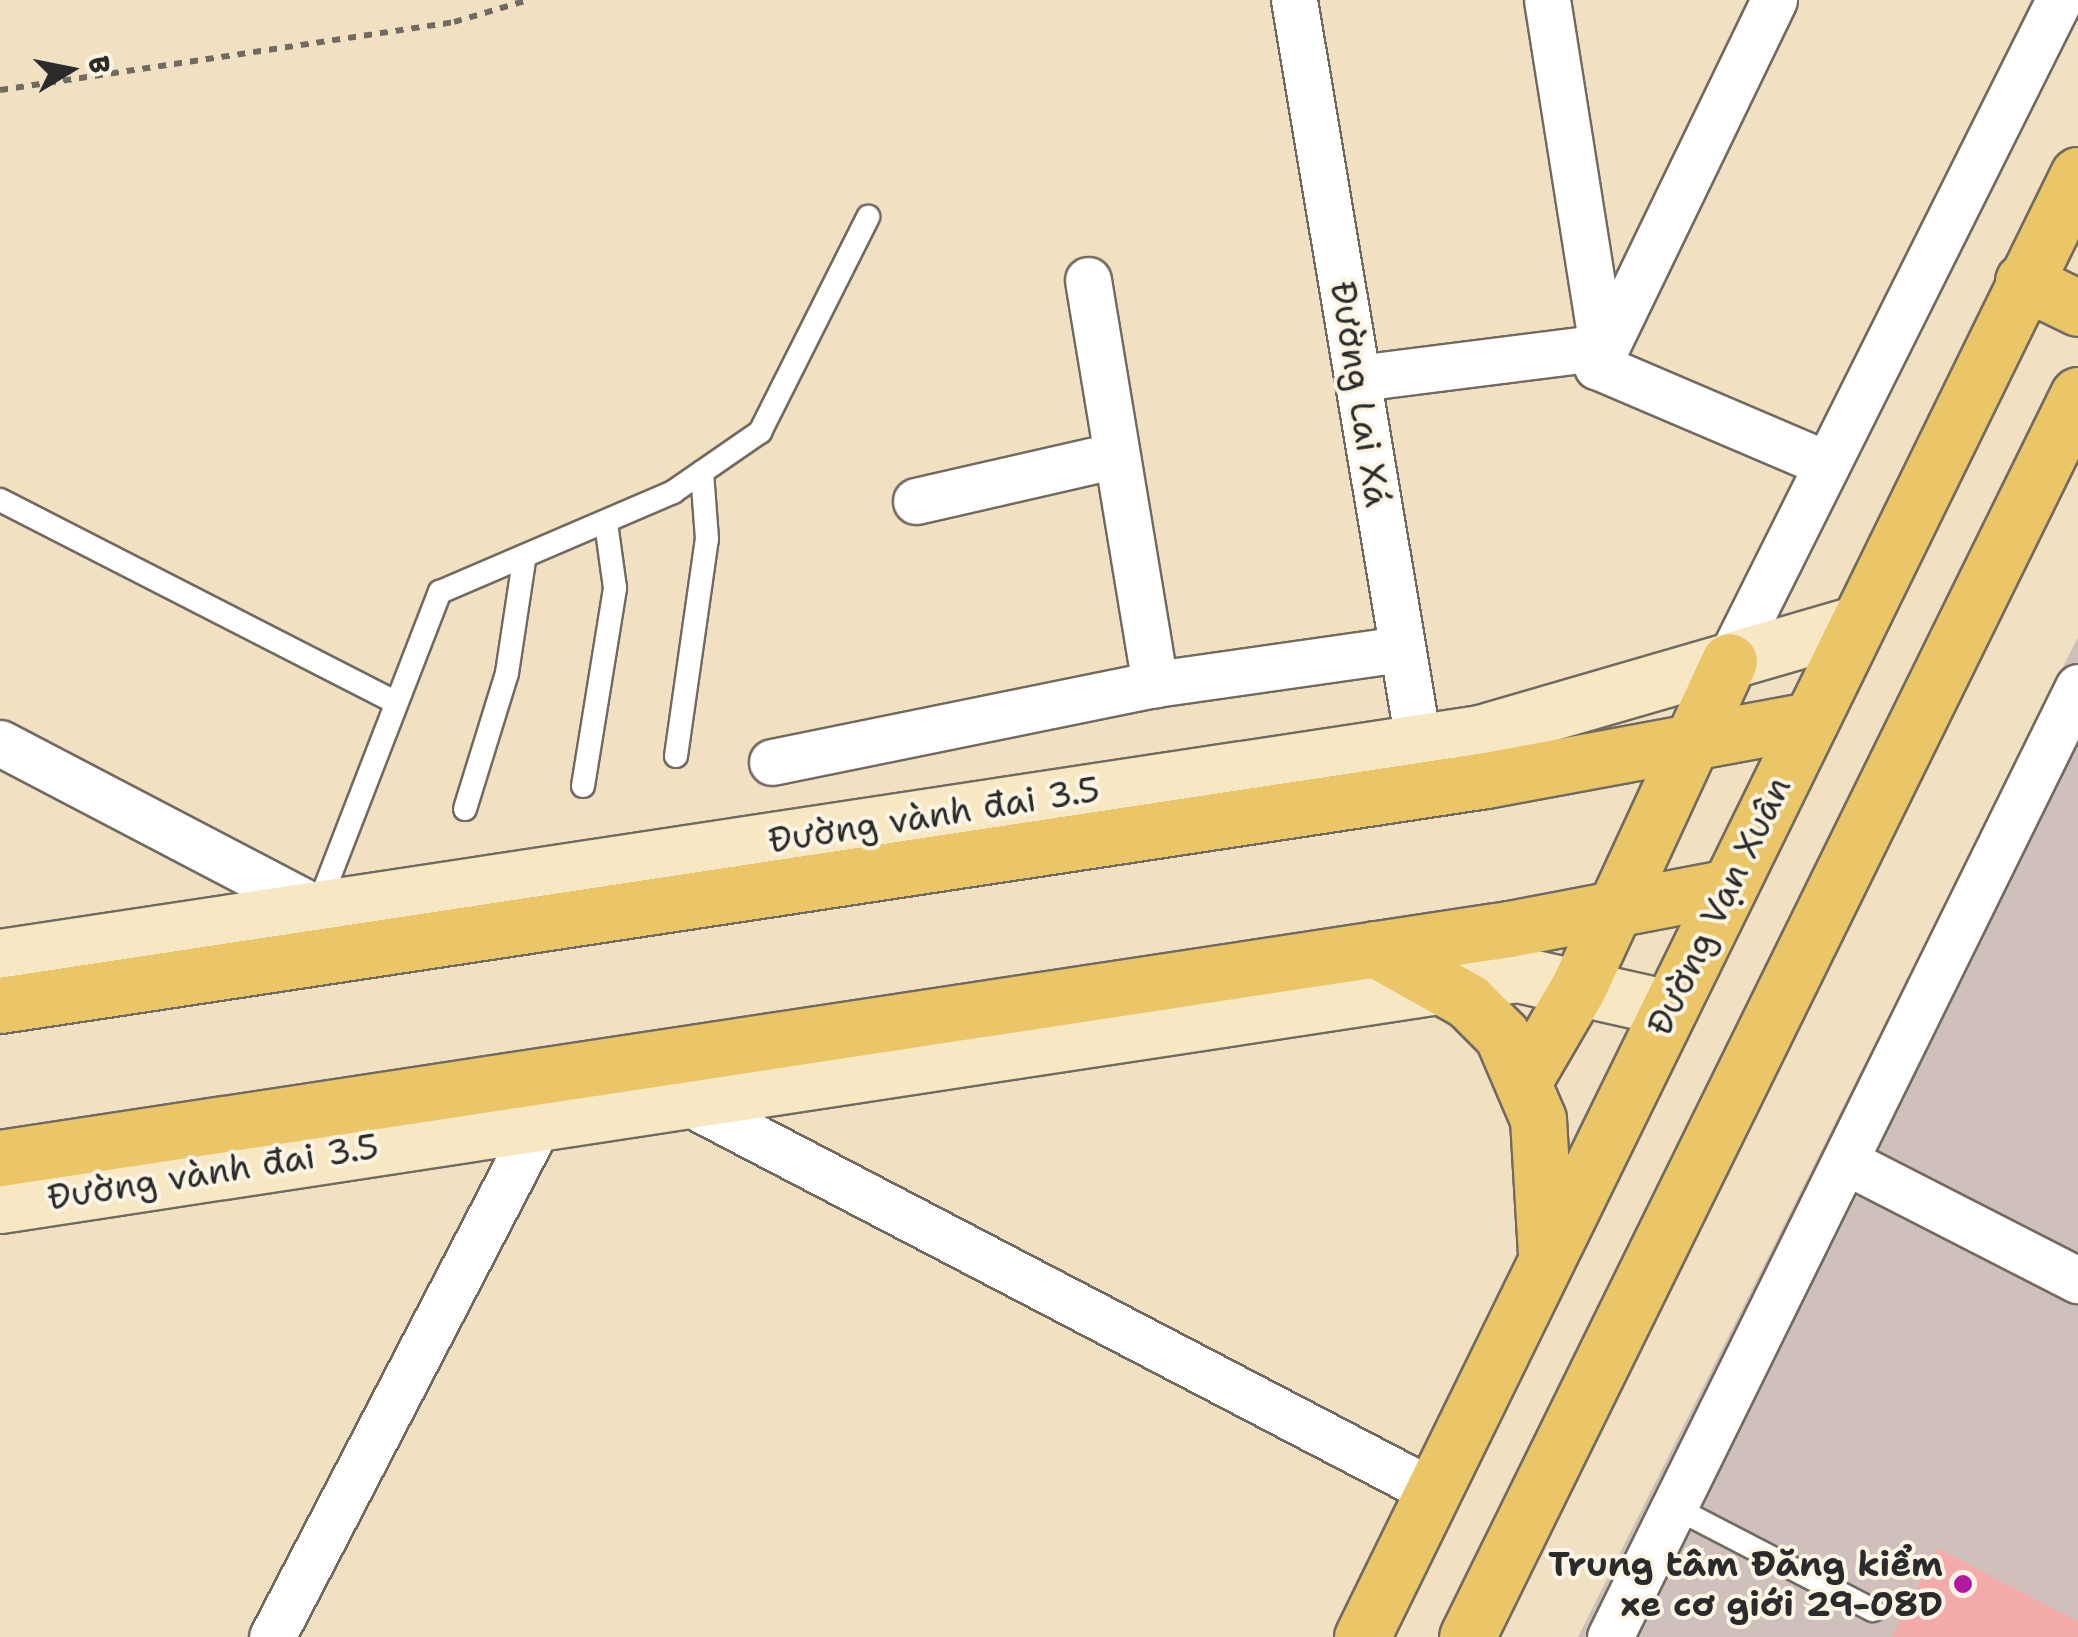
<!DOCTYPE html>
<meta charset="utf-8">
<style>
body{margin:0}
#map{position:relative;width:2078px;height:1637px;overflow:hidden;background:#f2e0c2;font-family:"Shantell Sans",sans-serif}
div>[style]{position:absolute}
.industrial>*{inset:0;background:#d0c0bc}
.building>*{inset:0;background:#f3abaa}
.path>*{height:6px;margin-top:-3px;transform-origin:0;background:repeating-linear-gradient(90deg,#716a60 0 8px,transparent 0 16px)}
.roads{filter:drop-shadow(2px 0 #716a60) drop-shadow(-2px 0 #716a60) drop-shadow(0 2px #716a60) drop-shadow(0 -2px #716a60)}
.service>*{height:22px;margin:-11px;padding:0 11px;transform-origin:11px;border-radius:11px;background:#fff}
.minor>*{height:45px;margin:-22.5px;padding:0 22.5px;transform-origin:22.5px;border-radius:22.5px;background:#fff}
.secondary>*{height:55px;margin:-27.5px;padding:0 27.5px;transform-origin:27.5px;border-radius:27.5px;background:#f7e8c3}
.primary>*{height:55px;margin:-27.5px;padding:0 27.5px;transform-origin:27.5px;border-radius:27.5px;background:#eac669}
.trunk>*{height:55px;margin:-27.5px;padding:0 27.5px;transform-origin:27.5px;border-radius:27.5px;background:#eac669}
.dots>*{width:28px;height:28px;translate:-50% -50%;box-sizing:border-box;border:5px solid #fcf5e5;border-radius:50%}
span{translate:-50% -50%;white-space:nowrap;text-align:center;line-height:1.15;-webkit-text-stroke:8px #fcf5e5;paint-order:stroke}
.street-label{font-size:35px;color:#2b2b2b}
.poi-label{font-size:35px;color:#2b2b2b;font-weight:700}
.right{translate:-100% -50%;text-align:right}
.north{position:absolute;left:20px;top:20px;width:100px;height:100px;-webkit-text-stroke:8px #fcf5e5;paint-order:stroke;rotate:80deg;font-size:28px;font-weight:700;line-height:40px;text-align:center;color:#2b2b2b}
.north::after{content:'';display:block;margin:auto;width:35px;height:45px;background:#2b2b2b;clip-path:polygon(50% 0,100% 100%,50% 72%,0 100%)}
</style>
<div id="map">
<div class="industrial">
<div style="clip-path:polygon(2078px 637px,2078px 1637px,1578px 1637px)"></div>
</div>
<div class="building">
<div style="clip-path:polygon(1937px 1548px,2078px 1621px,2078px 1637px,1892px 1637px)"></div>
</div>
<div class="path">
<div style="left:0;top:90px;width:459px;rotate:-8.5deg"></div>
<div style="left:454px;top:22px;width:77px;rotate:-16.6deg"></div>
</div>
<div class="roads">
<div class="service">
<div style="left:0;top:500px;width:443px;rotate:27.1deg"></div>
<div style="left:676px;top:756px;width:219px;rotate:-81.9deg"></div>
<div style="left:707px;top:539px;width:67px;rotate:-94.3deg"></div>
<div style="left:583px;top:786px;width:201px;rotate:-80.8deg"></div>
<div style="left:615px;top:588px;width:66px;rotate:-97.9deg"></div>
<div style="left:465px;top:809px;width:142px;rotate:-72.8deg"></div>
<div style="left:507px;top:673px;width:113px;rotate:-81.4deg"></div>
<div style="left:318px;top:906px;width:337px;rotate:-68.8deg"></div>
<div style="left:440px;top:592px;width:254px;rotate:-23.2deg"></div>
<div style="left:673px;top:492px;width:106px;rotate:-34.6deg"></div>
<div style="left:760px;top:432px;width:241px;rotate:-63.3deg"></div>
<div style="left:1674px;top:1507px;width:224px;rotate:27.4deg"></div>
</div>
<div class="minor">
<div style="left:1294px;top:0;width:788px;rotate:80.5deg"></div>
<div style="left:1774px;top:0;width:407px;rotate:115.8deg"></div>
<div style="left:1597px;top:366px;width:250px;rotate:23.1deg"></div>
<div style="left:1088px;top:280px;width:410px;rotate:80.6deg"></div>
<div style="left:1358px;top:378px;width:246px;rotate:-7.2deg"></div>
<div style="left:1602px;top:347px;width:351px;rotate:-99deg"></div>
<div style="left:916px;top:501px;width:201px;rotate:-12.9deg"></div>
<div style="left:1729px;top:661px;width:739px;rotate:-63.47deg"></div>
<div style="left:0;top:743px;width:358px;rotate:27.6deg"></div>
<div style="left:772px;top:762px;width:391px;rotate:-11.5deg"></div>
<div style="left:1155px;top:684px;width:249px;rotate:-8.1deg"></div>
<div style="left:685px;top:1101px;width:843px;rotate:27.57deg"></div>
<div style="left:1845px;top:1161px;width:262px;rotate:27.1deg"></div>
<div style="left:272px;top:1637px;width:579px;rotate:-62.55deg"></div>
<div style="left:1610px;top:1637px;width:1059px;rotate:-63.77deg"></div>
</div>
<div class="secondary">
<div style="left:0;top:957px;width:1497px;rotate:-8.61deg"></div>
<div style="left:1480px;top:733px;width:391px;rotate:-16.2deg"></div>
<div style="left:0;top:1205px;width:1534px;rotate:-8.66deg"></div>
<div style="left:1517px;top:974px;width:156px;rotate:12.6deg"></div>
</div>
<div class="primary">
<div style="left:0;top:1005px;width:1503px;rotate:-8.61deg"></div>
<div style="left:1486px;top:780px;width:330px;rotate:-10.5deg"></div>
<div style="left:1525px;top:1079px;width:105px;rotate:-59.8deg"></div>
<div style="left:1578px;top:988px;width:360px;rotate:-65.2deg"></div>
<div style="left:0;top:1158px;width:1526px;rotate:-8.63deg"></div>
<div style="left:1509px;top:929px;width:224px;rotate:-10.8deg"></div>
</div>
<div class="trunk">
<div style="left:2023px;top:281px;width:61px;rotate:26.1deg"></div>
<div style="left:1375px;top:949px;width:107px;rotate:29.2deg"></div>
<div style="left:1468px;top:1001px;width:48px;rotate:45deg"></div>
<div style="left:1502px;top:1035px;width:91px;rotate:66.8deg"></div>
<div style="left:1538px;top:1119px;width:136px;rotate:86.6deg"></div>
<div style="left:1362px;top:1637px;width:1628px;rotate:-63.91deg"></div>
<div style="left:1467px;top:1637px;width:1384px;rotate:-63.81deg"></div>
</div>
</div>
<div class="dots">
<div style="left:1963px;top:1584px;background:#b5179e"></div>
</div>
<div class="street-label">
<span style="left:1360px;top:394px;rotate:81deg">Đường Lai Xá</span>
<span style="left:934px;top:815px;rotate:-9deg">Đường vành đai 3.5</span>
<span style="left:1719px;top:906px;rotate:-64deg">Đường Vạn Xuân</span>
<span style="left:213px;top:1172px;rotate:-9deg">Đường vành đai 3.5</span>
</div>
<div class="poi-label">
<span class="right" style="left:1943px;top:1584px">Trung tâm Đăng kiểm<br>xe cơ giới 29-08D</span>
</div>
<div class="north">B</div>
</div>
